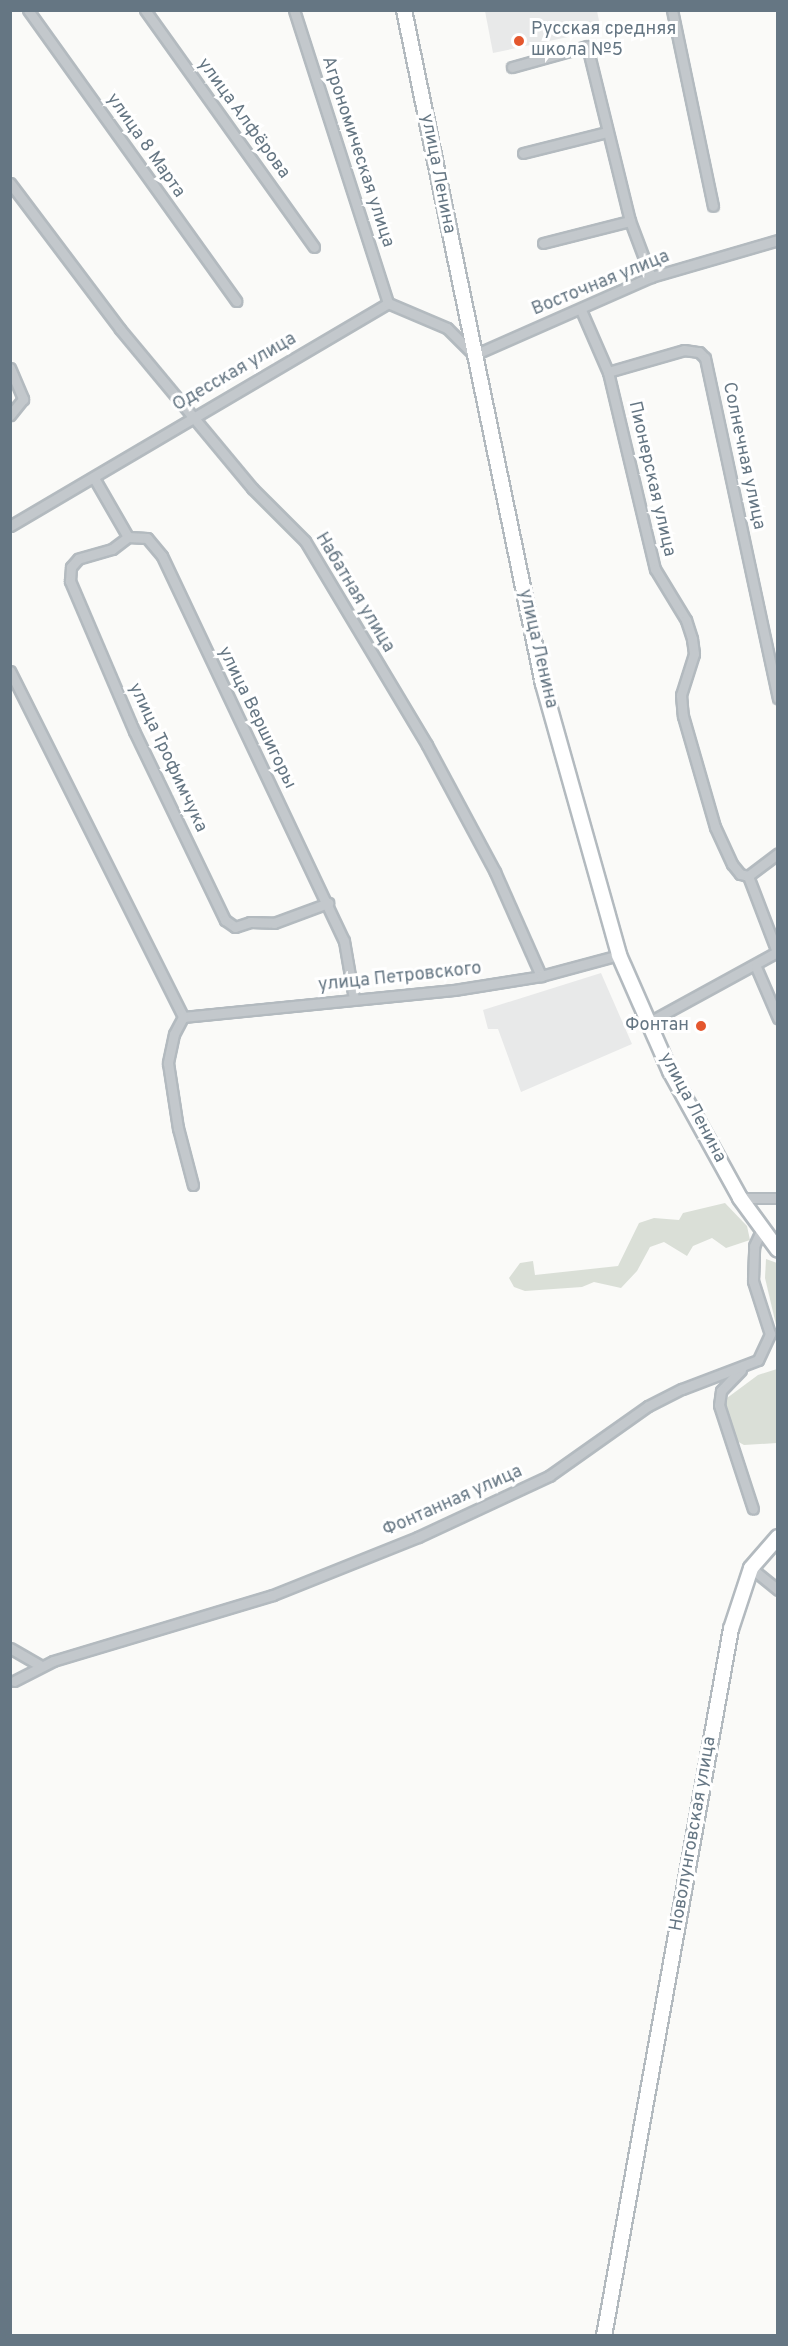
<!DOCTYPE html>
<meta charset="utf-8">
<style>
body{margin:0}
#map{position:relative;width:788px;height:2346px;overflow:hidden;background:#fafaf8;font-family:Overpass,sans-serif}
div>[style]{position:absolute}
.built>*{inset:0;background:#e8e9e9}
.green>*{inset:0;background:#dadfd7}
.roads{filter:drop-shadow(2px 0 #b3babf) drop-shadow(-2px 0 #b3babf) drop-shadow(0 2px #b3babf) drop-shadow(0 -2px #b3babf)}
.street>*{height:9px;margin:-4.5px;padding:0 4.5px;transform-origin:4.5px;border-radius:4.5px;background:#c3c8cc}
.secondary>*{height:14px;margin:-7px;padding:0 7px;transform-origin:7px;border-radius:7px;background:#fff}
.dots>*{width:16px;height:16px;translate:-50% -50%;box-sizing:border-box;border:3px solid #fff;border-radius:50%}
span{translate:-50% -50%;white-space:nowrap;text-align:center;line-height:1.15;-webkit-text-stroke:6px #fff;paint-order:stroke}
.poi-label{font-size:18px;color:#657683}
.left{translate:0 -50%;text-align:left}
.right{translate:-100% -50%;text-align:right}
.street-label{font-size:18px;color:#657683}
.frame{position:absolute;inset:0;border:12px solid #657683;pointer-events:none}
</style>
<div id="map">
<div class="built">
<div style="clip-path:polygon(485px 11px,597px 11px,601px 30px,493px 53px)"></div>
<div style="clip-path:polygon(601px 973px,632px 1044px,521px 1092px,498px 1029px,488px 1029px,483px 1010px)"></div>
</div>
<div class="green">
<div style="clip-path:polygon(725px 1203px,747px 1226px,750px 1240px,726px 1248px,712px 1238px,693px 1246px,687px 1256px,664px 1242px,650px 1247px,637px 1271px,621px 1288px,594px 1282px,582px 1287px,525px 1291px,514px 1287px,509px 1278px,520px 1263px,533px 1261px,535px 1275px,618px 1266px,639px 1223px,654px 1218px,679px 1220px,683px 1213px)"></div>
<div style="clip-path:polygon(766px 1259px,777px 1263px,777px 1329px,765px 1278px)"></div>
<div style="clip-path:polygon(777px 1369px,777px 1443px,744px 1445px,735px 1440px,724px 1410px,727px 1398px,758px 1375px)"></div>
</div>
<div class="roads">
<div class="street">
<div style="left:28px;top:10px;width:358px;rotate:54.4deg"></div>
<div style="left:145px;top:10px;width:291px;rotate:54.5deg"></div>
<div style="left:294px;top:10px;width:308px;rotate:72.2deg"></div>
<div style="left:672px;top:10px;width:200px;rotate:78.2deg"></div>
<div style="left:512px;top:67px;width:78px;rotate:-15.6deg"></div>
<div style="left:587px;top:46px;width:180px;rotate:76.2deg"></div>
<div style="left:630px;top:221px;width:60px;rotate:69.4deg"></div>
<div style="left:523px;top:153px;width:87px;rotate:-14deg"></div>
<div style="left:10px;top:183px;width:183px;rotate:53deg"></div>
<div style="left:120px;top:329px;width:207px;rotate:50.3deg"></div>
<div style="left:252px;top:488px;width:75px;rotate:45deg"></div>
<div style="left:305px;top:541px;width:238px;rotate:59.1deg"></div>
<div style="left:427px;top:745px;width:144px;rotate:61.8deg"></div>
<div style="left:495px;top:872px;width:114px;rotate:66.1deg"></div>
<div style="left:543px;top:243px;width:90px;rotate:-14.2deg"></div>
<div style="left:581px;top:310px;width:68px;rotate:66.5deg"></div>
<div style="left:608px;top:372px;width:203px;rotate:76.6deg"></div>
<div style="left:655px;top:569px;width:60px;rotate:58.7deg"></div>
<div style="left:686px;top:620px;width:20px;rotate:72deg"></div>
<div style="left:692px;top:639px;width:15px;rotate:82deg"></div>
<div style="left:694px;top:654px;width:43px;rotate:107.6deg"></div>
<div style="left:681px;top:695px;width:21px;rotate:85deg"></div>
<div style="left:683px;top:716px;width:116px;rotate:73.9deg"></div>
<div style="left:715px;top:827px;width:41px;rotate:65.3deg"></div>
<div style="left:732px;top:864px;width:13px;rotate:51deg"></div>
<div style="left:740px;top:874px;width:8px;rotate:14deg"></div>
<div style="left:748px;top:876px;width:81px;rotate:69.1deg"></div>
<div style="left:777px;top:952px;width:146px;rotate:151.3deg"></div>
<div style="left:10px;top:368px;width:34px;rotate:67deg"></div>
<div style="left:23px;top:399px;width:21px;rotate:129deg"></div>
<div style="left:608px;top:372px;width:79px;rotate:-16.1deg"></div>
<div style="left:684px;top:350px;width:15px;rotate:8deg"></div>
<div style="left:699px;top:352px;width:8px;rotate:45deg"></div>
<div style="left:705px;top:358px;width:348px;rotate:77.9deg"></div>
<div style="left:94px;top:478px;width:68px;rotate:60deg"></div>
<div style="left:128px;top:537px;width:19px;rotate:3deg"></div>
<div style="left:147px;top:538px;width:23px;rotate:50deg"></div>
<div style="left:162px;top:556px;width:426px;rotate:64.7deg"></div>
<div style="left:344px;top:941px;width:59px;rotate:80.2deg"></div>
<div style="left:10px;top:526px;width:439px;rotate:-30.5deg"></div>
<div style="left:388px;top:303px;width:64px;rotate:23deg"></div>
<div style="left:447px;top:328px;width:38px;rotate:45deg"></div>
<div style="left:474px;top:355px;width:193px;rotate:-23.8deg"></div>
<div style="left:651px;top:277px;width:132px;rotate:-16.2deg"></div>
<div style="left:128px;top:537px;width:20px;rotate:143deg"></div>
<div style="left:112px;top:549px;width:35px;rotate:164deg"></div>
<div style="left:78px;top:559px;width:11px;rotate:131deg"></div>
<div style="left:71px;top:567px;width:14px;rotate:94deg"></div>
<div style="left:70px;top:581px;width:163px;rotate:66.9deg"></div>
<div style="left:134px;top:731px;width:210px;rotate:64.3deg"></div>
<div style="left:225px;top:920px;width:12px;rotate:35deg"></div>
<div style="left:235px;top:927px;width:16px;rotate:-18deg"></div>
<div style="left:250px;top:922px;width:24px;rotate:2deg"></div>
<div style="left:274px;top:923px;width:58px;rotate:-20.3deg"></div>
<div style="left:10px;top:671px;width:387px;rotate:63.4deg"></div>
<div style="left:183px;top:1017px;width:272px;rotate:-5.7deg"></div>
<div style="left:454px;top:990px;width:88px;rotate:-9.1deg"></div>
<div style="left:541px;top:976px;width:81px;rotate:-15.1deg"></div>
<div style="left:748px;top:876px;width:38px;rotate:-37deg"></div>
<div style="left:756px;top:967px;width:56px;rotate:66.7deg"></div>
<div style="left:183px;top:1017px;width:19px;rotate:118deg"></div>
<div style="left:174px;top:1034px;width:30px;rotate:102deg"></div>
<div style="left:168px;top:1063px;width:66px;rotate:81.3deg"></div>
<div style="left:178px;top:1128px;width:59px;rotate:75.3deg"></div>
<div style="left:740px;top:1198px;width:38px"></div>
<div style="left:741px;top:1370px;width:29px;rotate:134deg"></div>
<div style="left:721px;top:1391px;width:14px;rotate:98deg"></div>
<div style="left:719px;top:1405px;width:109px;rotate:71.9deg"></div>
<div style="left:751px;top:1568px;width:35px;rotate:39deg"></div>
<div style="left:10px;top:1648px;width:36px;rotate:30deg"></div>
<div style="left:14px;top:1681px;width:44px;rotate:-27.1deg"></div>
<div style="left:53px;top:1661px;width:230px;rotate:-16.7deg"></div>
<div style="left:273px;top:1595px;width:156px;rotate:-21.8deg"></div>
<div style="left:418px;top:1537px;width:145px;rotate:-25deg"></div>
<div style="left:549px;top:1476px;width:121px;rotate:-35.3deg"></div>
<div style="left:648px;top:1406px;width:38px;rotate:-27deg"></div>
<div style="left:682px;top:1389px;width:81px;rotate:-20.9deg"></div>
<div style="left:758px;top:1360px;width:29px;rotate:-65deg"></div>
<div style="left:770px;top:1334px;width:56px;rotate:-107.8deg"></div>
<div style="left:753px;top:1281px;width:35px;rotate:-88deg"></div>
<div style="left:754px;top:1246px;width:17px;rotate:-65deg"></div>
</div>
<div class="secondary">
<div style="left:404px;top:10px;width:688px;rotate:78.35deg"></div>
<div style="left:543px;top:684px;width:281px;rotate:74.3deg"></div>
<div style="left:619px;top:955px;width:127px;rotate:66.3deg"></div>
<div style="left:670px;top:1071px;width:145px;rotate:61.1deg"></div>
<div style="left:740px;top:1198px;width:64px;rotate:53.8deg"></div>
<div style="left:604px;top:2336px;width:718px;rotate:-79.82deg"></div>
<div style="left:731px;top:1629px;width:64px;rotate:-71.8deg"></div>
<div style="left:751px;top:1568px;width:41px;rotate:-48.9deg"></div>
</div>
</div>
<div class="dots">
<div style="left:519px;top:41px;background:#e4572e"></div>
<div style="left:701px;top:1026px;background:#e4572e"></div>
</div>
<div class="poi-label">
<span class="left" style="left:531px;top:41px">Русская средняя<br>школа №5</span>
<span class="right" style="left:689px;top:1026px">Фонтан</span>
</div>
<div class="street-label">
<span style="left:243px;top:119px;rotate:54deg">улица Алфёрова</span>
<span style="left:145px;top:146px;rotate:55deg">улица 8 Марта</span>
<span style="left:357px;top:152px;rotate:72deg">Агрономическая улица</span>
<span style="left:437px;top:174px;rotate:79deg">улица Ленина</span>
<span style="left:601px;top:284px;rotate:-22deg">Восточная улица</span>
<span style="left:235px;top:373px;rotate:-30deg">Одесская улица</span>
<span style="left:743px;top:456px;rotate:78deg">Солнечная улица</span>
<span style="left:651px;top:479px;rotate:77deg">Пионерская улица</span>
<span style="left:354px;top:593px;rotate:59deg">Набатная улица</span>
<span style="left:537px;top:649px;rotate:77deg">улица Ленина</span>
<span style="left:256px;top:718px;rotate:64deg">улица Вершигоры</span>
<span style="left:167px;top:758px;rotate:65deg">улица Трофимчука</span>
<span style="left:400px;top:978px;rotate:-6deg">улица Петровского</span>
<span style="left:692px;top:1108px;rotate:62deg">улица Ленина</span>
<span style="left:453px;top:1502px;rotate:-24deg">Фонтанная улица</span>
<span style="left:694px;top:1834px;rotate:-80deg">Новолунговская улица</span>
</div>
<div class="frame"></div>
</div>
